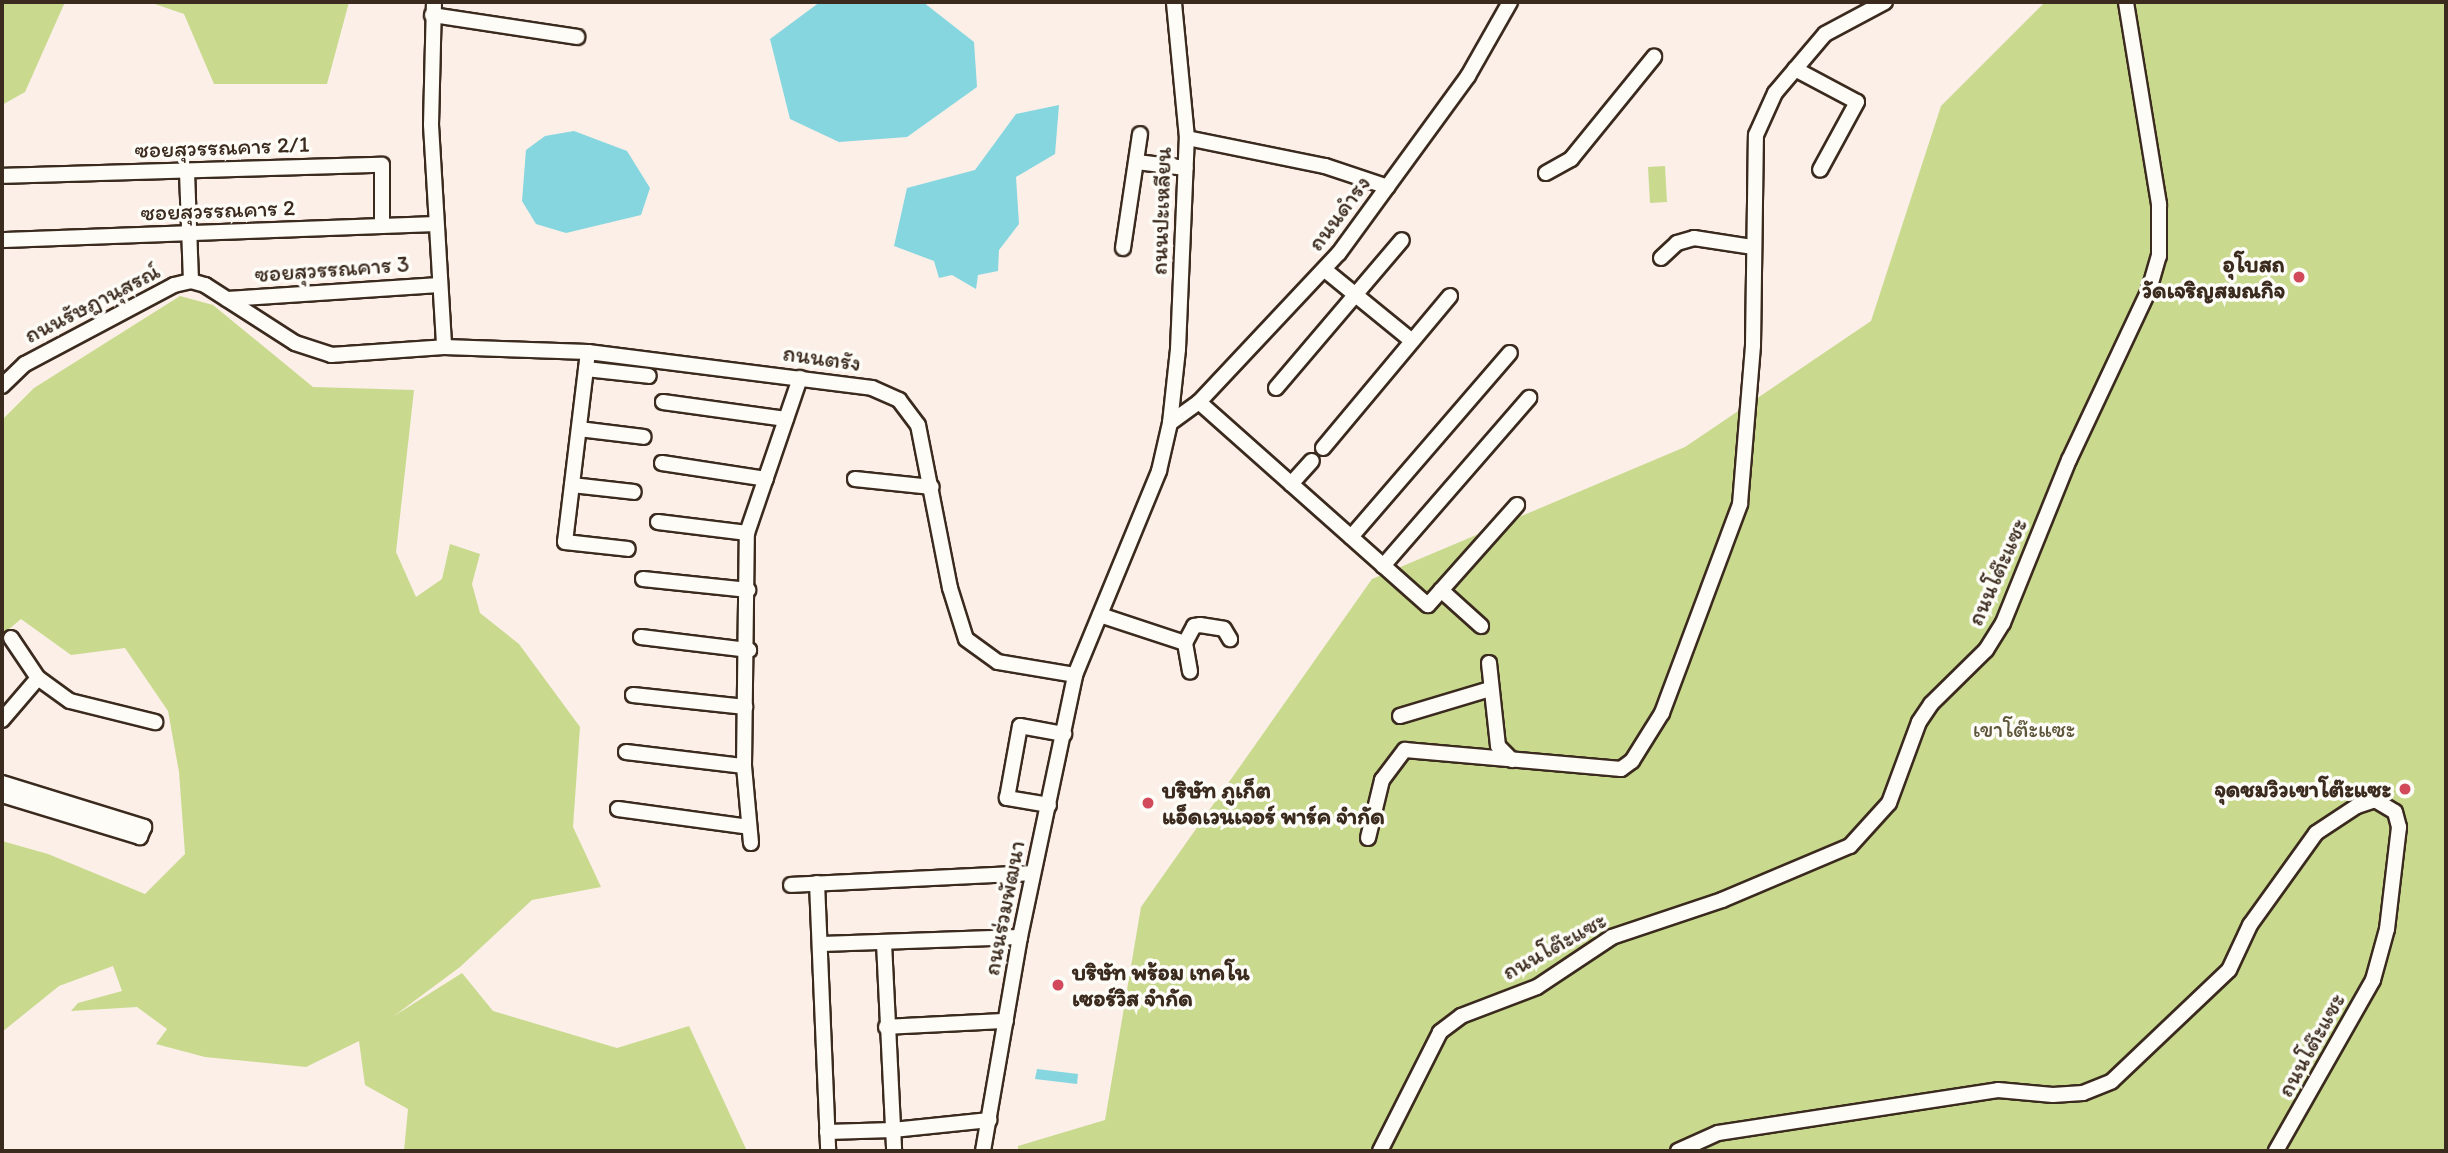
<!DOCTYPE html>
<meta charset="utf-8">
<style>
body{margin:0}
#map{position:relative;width:2448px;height:1153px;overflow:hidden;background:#fbefe8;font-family:Itim,"Playpen Sans Thai",sans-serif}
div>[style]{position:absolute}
.green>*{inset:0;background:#c9da8f}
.water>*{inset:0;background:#85d6df}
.roads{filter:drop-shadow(2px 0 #3b2a1e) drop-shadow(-2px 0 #3b2a1e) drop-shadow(0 2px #3b2a1e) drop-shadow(0 -2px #3b2a1e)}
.minor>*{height:14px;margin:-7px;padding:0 7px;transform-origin:7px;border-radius:7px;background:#fdfcf7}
.dots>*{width:19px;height:19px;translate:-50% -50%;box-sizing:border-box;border:4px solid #fdfcf7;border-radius:50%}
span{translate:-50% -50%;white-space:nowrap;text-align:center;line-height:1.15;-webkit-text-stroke:7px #fdfcf7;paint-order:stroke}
.street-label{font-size:23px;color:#3b2a1e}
.poi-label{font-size:23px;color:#3b2a1e;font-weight:700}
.right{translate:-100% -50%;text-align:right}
.left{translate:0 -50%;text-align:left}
.park-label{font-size:23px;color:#5e563a}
.frame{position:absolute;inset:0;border:4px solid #3b2a1e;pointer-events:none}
</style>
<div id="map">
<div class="green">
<div style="clip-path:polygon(2px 2px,65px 2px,25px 92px,2px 105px)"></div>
<div style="clip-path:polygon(149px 2px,349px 2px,327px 84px,214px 84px,184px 14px)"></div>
<div style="clip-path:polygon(2045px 2px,2446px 2px,2446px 1151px,1018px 1151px,1018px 1146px,1105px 1120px,1141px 907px,1372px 579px,1685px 447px,1871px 321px,1941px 106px)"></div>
<div style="clip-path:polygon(1665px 166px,1667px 202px,1650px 203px,1648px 167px)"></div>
<div style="clip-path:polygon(180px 296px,213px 305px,313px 387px,414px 390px,396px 552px,416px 597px,442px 579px,450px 544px,480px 554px,472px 584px,480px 613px,519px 644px,580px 727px,573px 827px,601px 887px,532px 900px,460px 967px,394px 1016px,462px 973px,493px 1011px,617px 1048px,689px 1026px,747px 1151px,404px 1151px,408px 1109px,365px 1085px,359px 1041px,306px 1067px,205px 1057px,156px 1044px,167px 1029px,137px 1007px,71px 1011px,78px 1003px,122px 991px,113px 966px,59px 986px,2px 1032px,2px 841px,48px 854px,145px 894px,185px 854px,179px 772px,168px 711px,125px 648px,71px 655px,21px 619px,2px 635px,2px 420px,34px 388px)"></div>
</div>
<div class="water">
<div style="clip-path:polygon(820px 2px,923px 2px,974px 42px,977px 87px,907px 137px,839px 142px,790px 119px,770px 39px)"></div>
<div style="clip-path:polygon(1059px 105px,1055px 154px,1016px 177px,1019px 224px,999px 250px,998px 271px,978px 275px,976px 289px,952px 275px,939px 278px,934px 261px,894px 246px,907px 188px,975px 170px,1016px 114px)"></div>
<div style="clip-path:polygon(574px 131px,627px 151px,650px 188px,641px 215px,566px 233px,536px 224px,522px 201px,526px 150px,545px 136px)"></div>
<div style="clip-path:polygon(1037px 1069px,1078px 1074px,1077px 1084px,1035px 1079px)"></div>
</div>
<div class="roads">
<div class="minor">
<div style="left:434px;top:2px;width:123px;rotate:91.4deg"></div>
<div style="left:431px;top:125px;width:222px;rotate:86.6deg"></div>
<div style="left:432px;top:15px;width:147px;rotate:8.6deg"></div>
<div style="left:1795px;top:69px;width:70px;rotate:28deg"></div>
<div style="left:1857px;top:102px;width:77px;rotate:118.6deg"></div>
<div style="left:1187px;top:138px;width:141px;rotate:11.5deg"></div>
<div style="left:1325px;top:166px;width:66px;rotate:18.4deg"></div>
<div style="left:1137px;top:162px;width:49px;rotate:7deg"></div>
<div style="left:187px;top:172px;width:109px;rotate:87.9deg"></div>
<div style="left:1546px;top:173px;width:29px;rotate:-29deg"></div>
<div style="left:1571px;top:159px;width:132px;rotate:-50.9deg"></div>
<div style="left:2px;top:176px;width:380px;rotate:-1.7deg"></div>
<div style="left:382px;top:165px;width:61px;rotate:90deg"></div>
<div style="left:2px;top:240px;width:434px;rotate:-2.1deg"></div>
<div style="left:1123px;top:248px;width:115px;rotate:-81.5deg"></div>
<div style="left:1661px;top:258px;width:22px;rotate:-43deg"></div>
<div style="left:1677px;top:243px;width:18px;rotate:-16deg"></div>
<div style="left:1694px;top:238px;width:60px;rotate:8.7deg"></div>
<div style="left:1325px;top:270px;width:112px;rotate:39.2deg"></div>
<div style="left:227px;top:299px;width:213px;rotate:-3.8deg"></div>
<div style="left:588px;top:352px;width:191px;rotate:96.9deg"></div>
<div style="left:565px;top:542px;width:63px;rotate:6.3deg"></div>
<div style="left:586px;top:369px;width:63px;rotate:6.3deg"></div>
<div style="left:2px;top:386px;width:32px;rotate:-44deg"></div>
<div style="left:25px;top:364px;width:169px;rotate:-27.9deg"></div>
<div style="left:174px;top:285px;width:17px;rotate:-13deg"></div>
<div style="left:191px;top:281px;width:15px;rotate:16deg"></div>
<div style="left:205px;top:285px;width:107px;rotate:32.8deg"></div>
<div style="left:295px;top:343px;width:38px;rotate:18deg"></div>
<div style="left:331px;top:355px;width:113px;rotate:-4deg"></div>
<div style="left:444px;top:347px;width:144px;rotate:2deg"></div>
<div style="left:588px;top:352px;width:286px;rotate:7.2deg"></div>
<div style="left:872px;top:388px;width:30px;rotate:24deg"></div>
<div style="left:899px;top:400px;width:31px;rotate:53deg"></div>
<div style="left:918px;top:425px;width:166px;rotate:78.9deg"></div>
<div style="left:950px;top:588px;width:53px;rotate:72.6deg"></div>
<div style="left:966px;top:639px;width:39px;rotate:36deg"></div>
<div style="left:998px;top:662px;width:78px;rotate:9.6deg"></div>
<div style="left:1276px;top:388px;width:194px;rotate:-49.6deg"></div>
<div style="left:663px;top:402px;width:124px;rotate:7.9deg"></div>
<div style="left:1199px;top:402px;width:306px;rotate:41.6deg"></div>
<div style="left:1428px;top:605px;width:134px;rotate:-48.3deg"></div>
<div style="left:1170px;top:423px;width:36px;rotate:-36deg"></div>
<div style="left:1199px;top:402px;width:204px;rotate:-46.8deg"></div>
<div style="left:1339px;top:253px;width:219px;rotate:-53.9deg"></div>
<div style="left:1468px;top:76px;width:85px;rotate:-60.4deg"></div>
<div style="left:579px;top:429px;width:65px;rotate:7deg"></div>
<div style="left:1323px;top:448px;width:198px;rotate:-50.1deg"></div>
<div style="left:662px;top:463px;width:105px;rotate:8.7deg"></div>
<div style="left:855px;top:479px;width:77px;rotate:5.9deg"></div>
<div style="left:1291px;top:484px;width:31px;rotate:-48deg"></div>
<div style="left:572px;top:485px;width:62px;rotate:6.4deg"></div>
<div style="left:658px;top:522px;width:90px;rotate:7deg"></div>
<div style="left:1351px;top:537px;width:243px;rotate:-49.2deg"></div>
<div style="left:1383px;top:566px;width:223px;rotate:-49deg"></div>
<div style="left:643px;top:579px;width:106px;rotate:6deg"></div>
<div style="left:1441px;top:590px;width:54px;rotate:42deg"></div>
<div style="left:1100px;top:615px;width:89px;rotate:18.2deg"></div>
<div style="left:1185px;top:643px;width:19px;rotate:-62deg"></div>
<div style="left:1194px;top:626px;width:6px;rotate:-9deg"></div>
<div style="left:1200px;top:625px;width:24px;rotate:9deg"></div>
<div style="left:1224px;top:629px;width:12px;rotate:59deg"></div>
<div style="left:641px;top:637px;width:109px;rotate:6.9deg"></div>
<div style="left:11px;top:638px;width:48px;rotate:56deg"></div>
<div style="left:38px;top:678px;width:39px;rotate:36deg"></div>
<div style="left:70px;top:701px;width:88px;rotate:13.9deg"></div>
<div style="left:1185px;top:643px;width:29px;rotate:80deg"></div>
<div style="left:1489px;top:663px;width:83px;rotate:83.8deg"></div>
<div style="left:1498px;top:746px;width:20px;rotate:45deg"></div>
<div style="left:633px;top:695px;width:113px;rotate:6.1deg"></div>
<div style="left:1400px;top:716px;width:94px;rotate:-16.7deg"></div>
<div style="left:2px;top:720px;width:55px;rotate:-49.4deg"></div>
<div style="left:626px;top:752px;width:119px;rotate:6.8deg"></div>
<div style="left:2px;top:783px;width:149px;rotate:17.2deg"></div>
<div style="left:144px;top:827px;width:11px;rotate:112deg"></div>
<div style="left:140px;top:837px;width:144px;rotate:-163.1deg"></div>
<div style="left:1049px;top:805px;width:43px;rotate:-170.5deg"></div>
<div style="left:1007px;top:798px;width:73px;rotate:-79.8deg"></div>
<div style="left:1020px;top:726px;width:45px;rotate:10.3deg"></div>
<div style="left:618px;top:809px;width:132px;rotate:7.8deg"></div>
<div style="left:1368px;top:838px;width:60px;rotate:-76.4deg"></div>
<div style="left:1382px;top:780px;width:38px;rotate:-53deg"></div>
<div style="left:1405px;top:750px;width:217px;rotate:5deg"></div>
<div style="left:1621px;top:769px;width:14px;rotate:-36deg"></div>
<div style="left:1632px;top:761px;width:57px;rotate:-58deg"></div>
<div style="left:1662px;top:713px;width:223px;rotate:-69.5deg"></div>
<div style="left:1740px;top:504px;width:160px;rotate:-85.3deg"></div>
<div style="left:1753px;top:345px;width:210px;rotate:-89.2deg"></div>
<div style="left:1756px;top:135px;width:46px;rotate:-65.7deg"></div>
<div style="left:1775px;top:93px;width:77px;rotate:-49.7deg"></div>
<div style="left:1825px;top:34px;width:68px;rotate:-28.1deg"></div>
<div style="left:751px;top:843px;width:77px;rotate:-95.2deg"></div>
<div style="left:744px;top:766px;width:233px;rotate:-89.3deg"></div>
<div style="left:747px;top:533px;width:164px;rotate:-71.1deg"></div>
<div style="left:817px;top:883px;width:268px;rotate:87.6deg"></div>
<div style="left:791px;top:885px;width:242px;rotate:-2.8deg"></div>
<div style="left:884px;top:943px;width:208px;rotate:87.2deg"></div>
<div style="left:822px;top:944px;width:198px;rotate:-2deg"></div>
<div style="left:886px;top:1027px;width:120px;rotate:-2.9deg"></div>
<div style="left:827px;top:1132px;width:66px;rotate:-1.7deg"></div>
<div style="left:893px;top:1130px;width:97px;rotate:-5.9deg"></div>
<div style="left:983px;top:1151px;width:217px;rotate:-80.2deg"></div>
<div style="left:1020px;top:937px;width:268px;rotate:-78.1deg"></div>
<div style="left:1075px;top:675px;width:221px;rotate:-67.6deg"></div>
<div style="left:1159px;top:471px;width:49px;rotate:-77.1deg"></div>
<div style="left:1170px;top:423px;width:74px;rotate:-83.8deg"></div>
<div style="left:1178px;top:349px;width:211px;rotate:-87.6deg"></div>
<div style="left:1187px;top:138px;width:137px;rotate:-95.5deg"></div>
<div style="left:1380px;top:1151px;width:133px;rotate:-63.2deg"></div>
<div style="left:1440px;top:1032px;width:26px;rotate:-37deg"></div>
<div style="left:1461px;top:1016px;width:81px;rotate:-20.9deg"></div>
<div style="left:1537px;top:987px;width:90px;rotate:-33.7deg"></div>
<div style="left:1612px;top:937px;width:116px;rotate:-18.6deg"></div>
<div style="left:1722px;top:900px;width:139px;rotate:-22.9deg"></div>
<div style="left:1850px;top:846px;width:58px;rotate:-47.8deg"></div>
<div style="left:1889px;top:803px;width:86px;rotate:-69.7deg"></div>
<div style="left:1919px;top:722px;width:22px;rotate:-56deg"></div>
<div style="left:1931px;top:704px;width:77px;rotate:-44.5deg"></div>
<div style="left:1986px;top:650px;width:32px;rotate:-58deg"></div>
<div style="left:2003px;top:623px;width:176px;rotate:-68deg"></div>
<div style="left:2069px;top:460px;width:188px;rotate:-64.8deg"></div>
<div style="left:2149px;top:290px;width:35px;rotate:-74deg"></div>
<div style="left:2159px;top:256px;width:52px;rotate:-90deg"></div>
<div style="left:2159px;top:204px;width:205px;rotate:-99.3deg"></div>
<div style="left:1678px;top:1151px;width:44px;rotate:-24.2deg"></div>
<div style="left:1718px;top:1133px;width:283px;rotate:-8.7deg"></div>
<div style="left:1998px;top:1090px;width:55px;rotate:5.2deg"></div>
<div style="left:2053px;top:1095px;width:30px;rotate:-4deg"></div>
<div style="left:2083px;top:1093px;width:31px;rotate:-22deg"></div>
<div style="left:2112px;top:1081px;width:161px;rotate:-43.5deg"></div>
<div style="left:2229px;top:970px;width:50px;rotate:-65deg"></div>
<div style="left:2250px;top:925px;width:113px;rotate:-54.3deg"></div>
<div style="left:2316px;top:833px;width:49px;rotate:-33.4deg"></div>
<div style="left:2357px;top:806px;width:19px;rotate:-18deg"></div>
<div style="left:2375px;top:800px;width:23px;rotate:31deg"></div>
<div style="left:2395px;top:812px;width:16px;rotate:75deg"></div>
<div style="left:2399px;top:827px;width:103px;rotate:96.7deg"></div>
<div style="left:2387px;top:929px;width:53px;rotate:105.4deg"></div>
<div style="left:2373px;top:980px;width:197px;rotate:119.6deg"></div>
</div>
</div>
<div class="dots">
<div style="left:2299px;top:277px;background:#d1495b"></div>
<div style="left:2405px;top:789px;background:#d1495b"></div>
<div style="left:1148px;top:803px;background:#d1495b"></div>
<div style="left:1058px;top:985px;background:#d1495b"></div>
</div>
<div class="street-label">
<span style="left:222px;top:147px;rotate:-2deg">ซอยสุวรรณคาร 2/1</span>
<span style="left:218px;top:210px;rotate:-2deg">ซอยสุวรรณคาร 2</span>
<span style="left:1161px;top:211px;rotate:-88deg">ถนนปะเหลียน</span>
<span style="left:1339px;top:213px;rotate:-53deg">ถนนดำรง</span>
<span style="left:332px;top:269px;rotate:-4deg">ซอยสุวรรณคาร 3</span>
<span style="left:92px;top:303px;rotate:-27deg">ถนนรัษฎานุสรณ์</span>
<span style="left:822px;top:358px;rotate:8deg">ถนนตรัง</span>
<span style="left:1997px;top:572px;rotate:-66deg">ถนนโต๊ะแซะ</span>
<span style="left:1004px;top:908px;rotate:-79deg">ถนนร่วมพัฒนา</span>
<span style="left:1554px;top:946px;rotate:-29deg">ถนนโต๊ะแซะ</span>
<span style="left:2311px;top:1045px;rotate:-61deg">ถนนโต๊ะแซะ</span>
</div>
<div class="poi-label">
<span class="right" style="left:2285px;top:277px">อุโบสถ<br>วัดเจริญสมณกิจ</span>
<span class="right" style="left:2391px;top:789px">จุดชมวิวเขาโต๊ะแซะ</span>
<span class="left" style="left:1162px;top:803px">บริษัท ภูเก็ต<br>แอ็ดเวนเจอร์ พาร์ค จำกัด</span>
<span class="left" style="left:1072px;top:985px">บริษัท พร้อม เทคโน<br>เซอร์วิส จำกัด</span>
</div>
<div class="park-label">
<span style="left:2024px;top:729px">เขาโต๊ะแซะ</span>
</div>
<div class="frame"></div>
</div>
